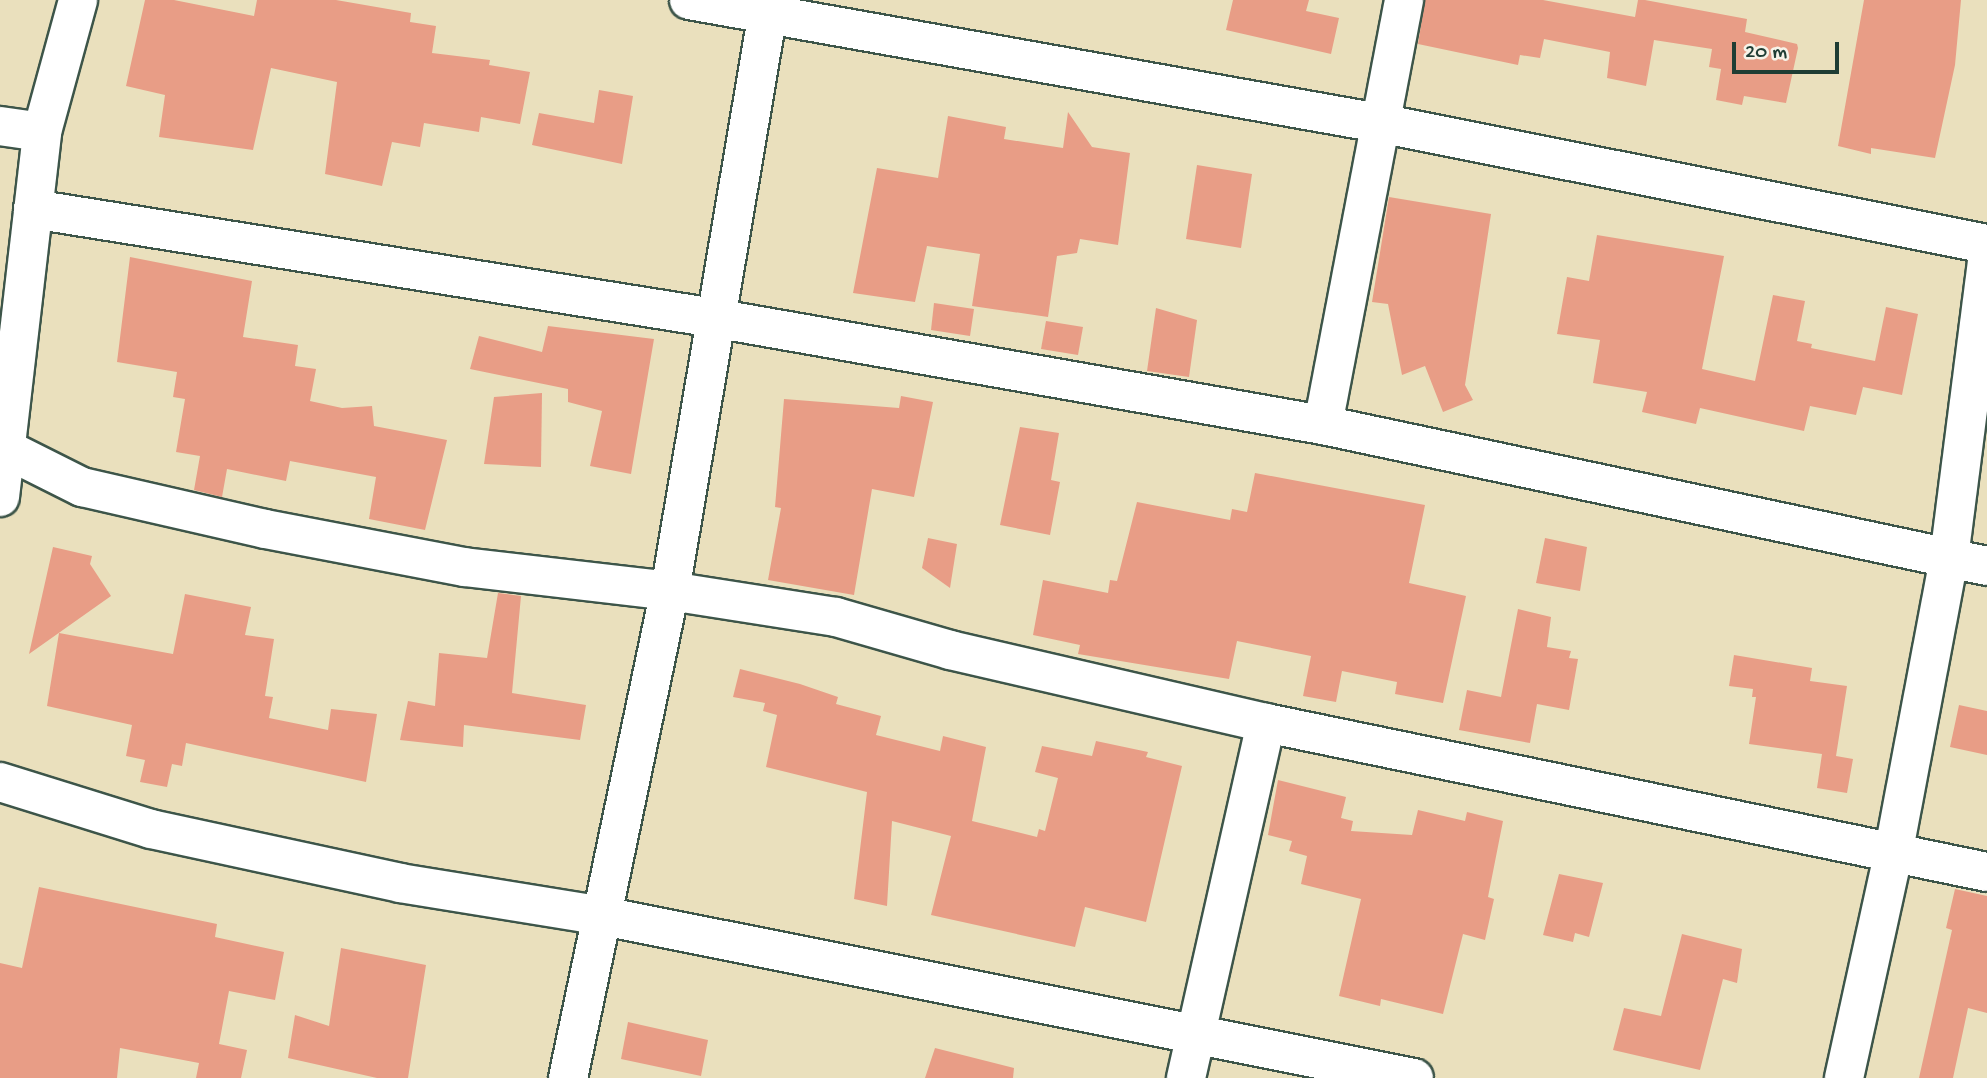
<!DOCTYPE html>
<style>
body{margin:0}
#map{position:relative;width:1987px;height:1078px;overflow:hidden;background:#eae0bd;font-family:"Gochi Hand",sans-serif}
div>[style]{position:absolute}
.building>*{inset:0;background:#e89d86}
.roads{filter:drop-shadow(2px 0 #3d5549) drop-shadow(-2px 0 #3d5549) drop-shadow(0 2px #3d5549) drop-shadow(0 -2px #3d5549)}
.minor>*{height:38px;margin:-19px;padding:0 19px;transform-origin:19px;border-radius:19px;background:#fff}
span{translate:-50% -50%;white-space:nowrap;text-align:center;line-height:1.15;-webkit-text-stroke:7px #f7f3e8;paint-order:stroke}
.scale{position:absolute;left:1732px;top:42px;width:107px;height:32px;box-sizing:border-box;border:4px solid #1f3d34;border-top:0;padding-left:9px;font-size:21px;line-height:24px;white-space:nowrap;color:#1f3d34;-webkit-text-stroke:5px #f7f3e8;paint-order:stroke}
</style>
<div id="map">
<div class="building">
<div style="clip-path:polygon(145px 0,174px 0,254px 16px,257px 0,336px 0,411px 13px,410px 22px,436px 26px,432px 53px,490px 60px,489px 65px,530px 72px,520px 124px,481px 117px,479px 132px,424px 123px,420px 147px,392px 142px,382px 186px,325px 174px,337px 82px,271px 68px,253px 150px,159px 137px,165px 95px,126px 86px)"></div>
<div style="clip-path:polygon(1233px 0,1309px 0,1306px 11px,1339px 18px,1331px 54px,1226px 30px)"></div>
<div style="clip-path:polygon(1425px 0,1543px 0,1635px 17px,1638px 0,1645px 0,1747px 19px,1745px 32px,1797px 44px,1798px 48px,1786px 103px,1744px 96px,1742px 105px,1716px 100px,1721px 69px,1709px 67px,1712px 49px,1654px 40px,1646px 86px,1607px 78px,1610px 52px,1544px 39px,1540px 58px,1520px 55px,1518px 65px,1418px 44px)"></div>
<div style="clip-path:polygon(1864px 0,1961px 0,1955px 65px,1935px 158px,1871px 148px,1871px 154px,1838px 146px)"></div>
<div style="clip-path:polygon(599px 90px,633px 96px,622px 164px,532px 145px,539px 113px,594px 123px)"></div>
<div style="clip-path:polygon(1068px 112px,1092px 147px,1130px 153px,1118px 245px,1080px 239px,1077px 253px,1057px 256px,1048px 317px,972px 306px,980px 254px,927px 246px,915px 302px,853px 293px,877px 168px,938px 178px,948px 116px,1006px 127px,1004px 139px,1063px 148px)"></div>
<div style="clip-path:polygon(1197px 165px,1252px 174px,1241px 248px,1186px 239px)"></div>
<div style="clip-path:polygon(1389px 197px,1491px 214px,1465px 385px,1473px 400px,1443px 412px,1425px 366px,1402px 375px,1388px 304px,1372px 302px)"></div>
<div style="clip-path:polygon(1597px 235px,1724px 256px,1702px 369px,1755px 381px,1773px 295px,1805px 301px,1797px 341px,1812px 344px,1811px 348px,1875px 361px,1886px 307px,1918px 314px,1902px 395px,1863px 387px,1856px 415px,1810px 406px,1804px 431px,1700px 408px,1696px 424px,1642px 412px,1647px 392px,1593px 383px,1600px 340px,1557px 334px,1567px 277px,1589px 281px)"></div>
<div style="clip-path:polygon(130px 257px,252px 281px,243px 337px,298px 345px,295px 366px,316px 369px,310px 401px,342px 408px,372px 406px,374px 426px,447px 440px,425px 530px,369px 519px,376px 477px,290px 461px,286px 481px,227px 469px,222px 497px,194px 490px,200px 456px,176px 452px,185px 399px,173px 397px,177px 372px,117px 362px)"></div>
<div style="clip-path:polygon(934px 303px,974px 309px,970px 336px,931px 330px)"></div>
<div style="clip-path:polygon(1156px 308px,1197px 320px,1189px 377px,1147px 371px)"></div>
<div style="clip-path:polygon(1046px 321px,1083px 327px,1078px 355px,1041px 349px)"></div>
<div style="clip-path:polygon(548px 326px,654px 339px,631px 474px,590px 466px,602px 411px,568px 402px,568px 389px,470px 369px,479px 336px,542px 352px)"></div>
<div style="clip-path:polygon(542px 393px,541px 467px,484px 464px,494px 397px)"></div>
<div style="clip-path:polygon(901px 396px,933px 402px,914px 497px,872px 489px,854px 595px,768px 580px,781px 508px,775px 507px,784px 399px,899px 408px)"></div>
<div style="clip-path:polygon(1020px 427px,1059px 433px,1051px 480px,1060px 482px,1050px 535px,1000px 525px)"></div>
<div style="clip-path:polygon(1255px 473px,1425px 505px,1409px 583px,1466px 596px,1443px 703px,1395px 694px,1397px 682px,1342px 671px,1336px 702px,1303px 696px,1311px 656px,1237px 641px,1229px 679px,1078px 654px,1080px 645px,1033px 635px,1043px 580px,1108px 593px,1110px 580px,1117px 581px,1137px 502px,1230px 520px,1232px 509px,1247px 512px)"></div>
<div style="clip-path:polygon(928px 538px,957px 544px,950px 588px,922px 568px)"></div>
<div style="clip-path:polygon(1545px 538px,1587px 547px,1580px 591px,1536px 583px)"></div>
<div style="clip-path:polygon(53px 547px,92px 556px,90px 564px,111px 596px,29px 654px)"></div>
<div style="clip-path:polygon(498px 593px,521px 596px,512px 693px,586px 705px,580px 740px,464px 725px,463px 747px,400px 740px,408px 701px,435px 706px,439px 653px,487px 658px)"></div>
<div style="clip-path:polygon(185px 594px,251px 607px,245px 635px,274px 639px,265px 696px,273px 697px,269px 718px,328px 730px,331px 709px,377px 714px,366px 782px,186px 743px,182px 766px,172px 764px,167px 787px,140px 782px,145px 760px,126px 756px,132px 725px,47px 706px,59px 633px,173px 654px)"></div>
<div style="clip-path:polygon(1518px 609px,1551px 617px,1547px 647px,1571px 651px,1569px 658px,1578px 659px,1569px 710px,1537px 704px,1530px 743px,1459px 730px,1467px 690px,1501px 697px)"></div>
<div style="clip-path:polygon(1734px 655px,1812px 668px,1810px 681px,1847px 686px,1836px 756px,1853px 759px,1847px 793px,1817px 788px,1822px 754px,1749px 744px,1756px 697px,1752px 697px,1753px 689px,1729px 686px)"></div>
<div style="clip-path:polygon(740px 669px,800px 684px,838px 697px,836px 704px,881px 716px,876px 735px,940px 751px,943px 736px,986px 747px,972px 821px,1037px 837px,1039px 829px,1045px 831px,1058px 778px,1035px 772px,1042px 746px,1092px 756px,1096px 741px,1148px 752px,1146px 757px,1182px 766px,1146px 922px,1085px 907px,1075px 947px,931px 915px,951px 836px,892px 821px,887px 906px,854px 899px,867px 792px,766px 767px,777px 715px,763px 711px,765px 703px,733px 697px)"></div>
<div style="clip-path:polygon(1959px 705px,1987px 711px,1987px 755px,1950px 747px)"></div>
<div style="clip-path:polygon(1278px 780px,1346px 797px,1341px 818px,1353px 821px,1351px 831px,1412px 835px,1418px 810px,1465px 821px,1467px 812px,1503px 821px,1488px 897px,1494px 899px,1485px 940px,1463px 934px,1443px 1014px,1381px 999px,1380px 1006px,1339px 996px,1361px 899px,1301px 884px,1307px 856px,1289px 851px,1292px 841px,1268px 835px)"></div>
<div style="clip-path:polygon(1559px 874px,1603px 883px,1589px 937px,1575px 933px,1573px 942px,1543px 935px)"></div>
<div style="clip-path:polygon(39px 887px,217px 924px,215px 937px,284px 952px,275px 1000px,229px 991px,219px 1044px,247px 1050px,241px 1078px,196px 1078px,199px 1063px,120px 1048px,117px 1078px,0 1078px,0 963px,22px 968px)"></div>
<div style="clip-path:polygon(1955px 889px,1987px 896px,1987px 1013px,1968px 1008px,1953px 1078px,1919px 1078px,1952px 930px,1946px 928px)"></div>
<div style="clip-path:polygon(1682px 934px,1742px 949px,1737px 983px,1723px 979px,1700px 1070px,1613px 1050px,1624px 1008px,1661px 1016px)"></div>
<div style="clip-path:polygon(341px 948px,426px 965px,408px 1078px,377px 1078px,288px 1058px,295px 1015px,329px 1026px)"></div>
<div style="clip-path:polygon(628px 1022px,708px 1040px,701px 1076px,621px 1059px)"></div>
<div style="clip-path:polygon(935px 1048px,1014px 1068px,1013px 1078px,925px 1078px)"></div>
</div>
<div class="roads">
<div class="minor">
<div style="left:689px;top:0;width:701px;rotate:10.11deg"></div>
<div style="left:1379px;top:123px;width:620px;rotate:11.26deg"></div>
<div style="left:0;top:126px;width:42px;rotate:8.1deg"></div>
<div style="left:33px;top:209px;width:690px;rotate:9.09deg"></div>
<div style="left:714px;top:318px;width:618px;rotate:9.97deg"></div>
<div style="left:1323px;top:425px;width:679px;rotate:11.99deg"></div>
<div style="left:1323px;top:425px;width:433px;rotate:-79.2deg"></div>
<div style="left:0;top:446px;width:92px;rotate:26.6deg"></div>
<div style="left:82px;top:487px;width:188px;rotate:12.9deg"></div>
<div style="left:265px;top:529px;width:203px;rotate:10.8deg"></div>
<div style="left:464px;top:567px;width:207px;rotate:6.6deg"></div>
<div style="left:670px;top:591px;width:168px;rotate:8.9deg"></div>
<div style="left:836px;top:617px;width:119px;rotate:16.1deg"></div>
<div style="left:950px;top:650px;width:324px;rotate:13deg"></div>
<div style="left:1266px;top:723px;width:736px;rotate:11.68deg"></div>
<div style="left:0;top:497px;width:367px;rotate:-83.4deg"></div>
<div style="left:42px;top:132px;width:137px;rotate:-74.7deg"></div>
<div style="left:0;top:782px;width:158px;rotate:17.3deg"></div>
<div style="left:151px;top:829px;width:255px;rotate:12.2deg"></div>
<div style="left:400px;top:883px;width:206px;rotate:9.2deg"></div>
<div style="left:603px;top:916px;width:827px;rotate:11.3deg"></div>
<div style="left:568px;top:1078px;width:498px;rotate:-78.2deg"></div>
<div style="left:670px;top:591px;width:599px;rotate:-80.4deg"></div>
<div style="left:1186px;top:1078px;width:364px;rotate:-77.3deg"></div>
<div style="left:1844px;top:1078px;width:228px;rotate:-77.6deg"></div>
<div style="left:1893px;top:855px;width:302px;rotate:-79.3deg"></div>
<div style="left:1949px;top:558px;width:298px;rotate:-82.7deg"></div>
</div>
</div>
<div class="scale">20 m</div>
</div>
